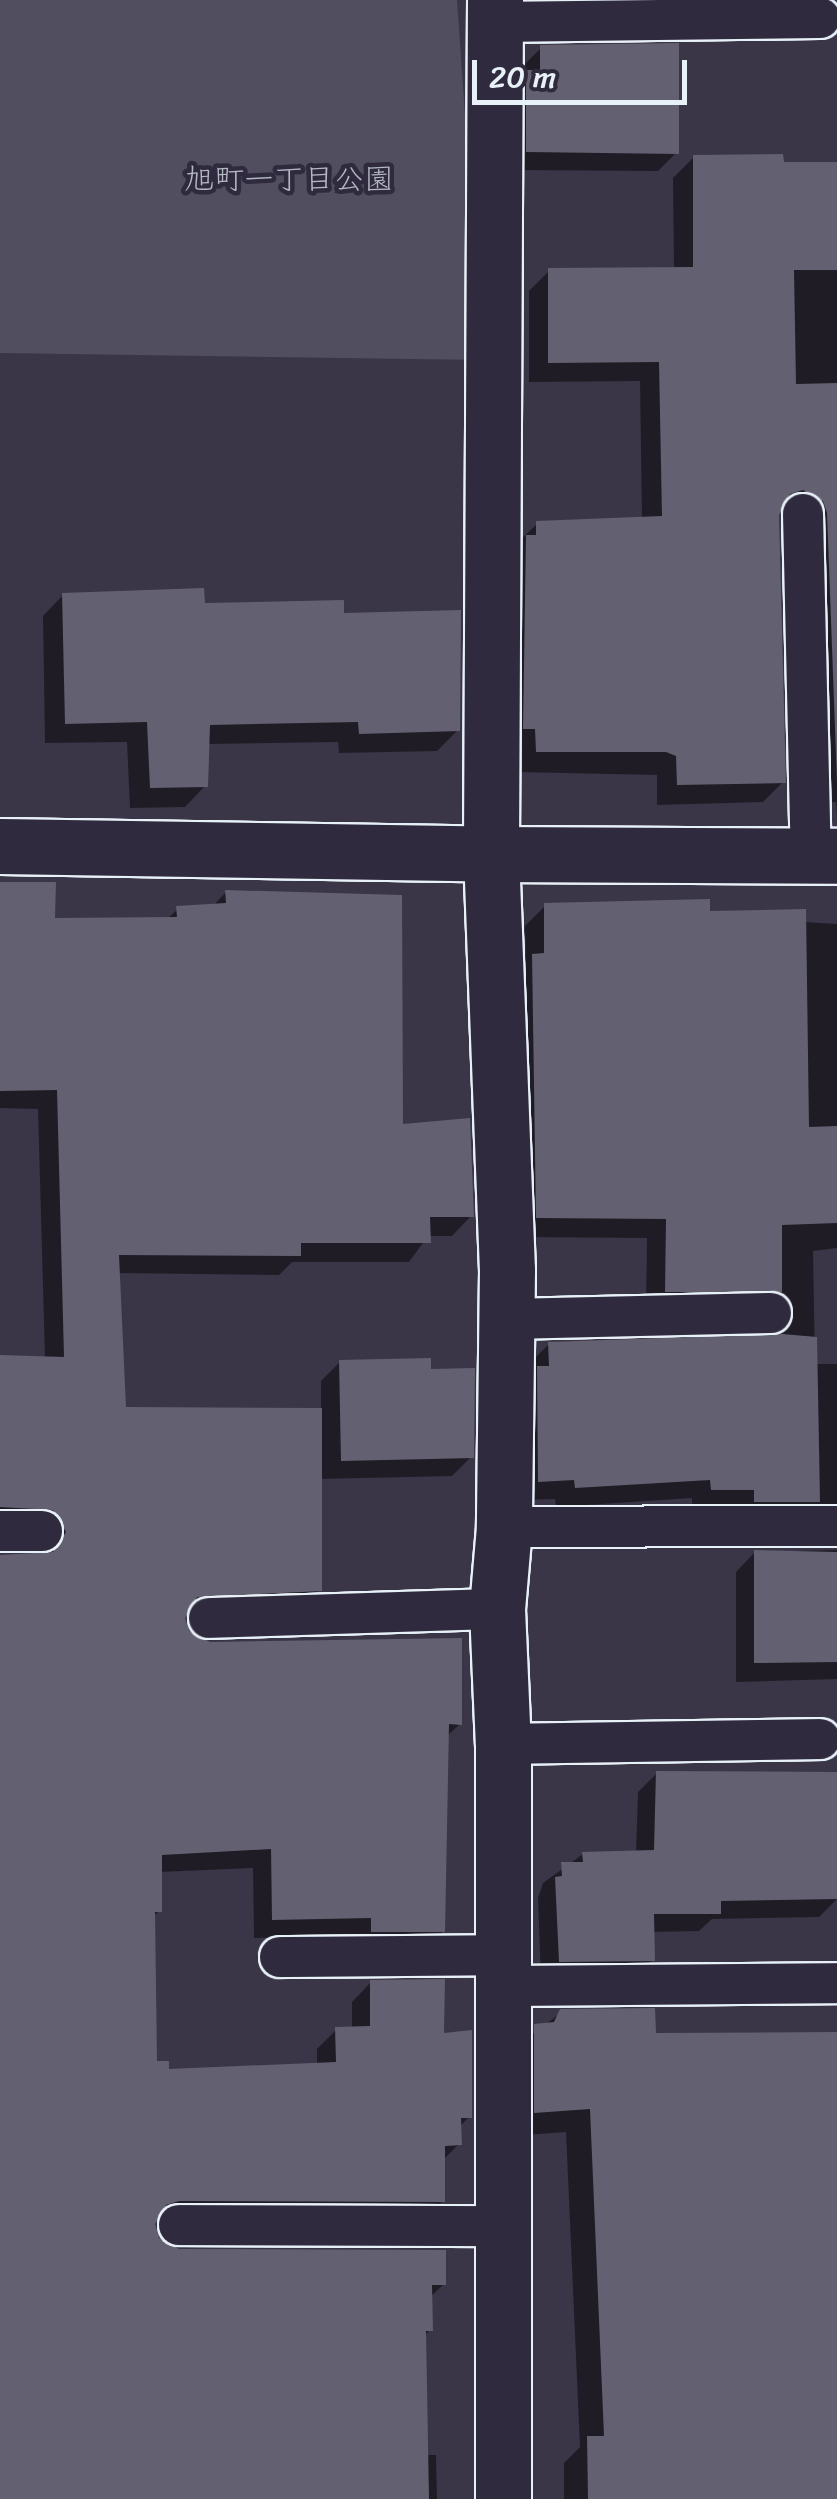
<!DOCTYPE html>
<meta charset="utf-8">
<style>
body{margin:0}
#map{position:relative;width:837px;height:2499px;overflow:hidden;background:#3a3648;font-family:Sriracha,"Klee One",sans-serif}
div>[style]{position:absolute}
.green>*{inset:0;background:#504e5f}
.shadow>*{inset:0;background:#0007}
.building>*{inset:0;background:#636171}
.roads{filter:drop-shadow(2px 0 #e8f1f8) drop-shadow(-2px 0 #e8f1f8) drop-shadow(0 2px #e8f1f8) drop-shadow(0 -2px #e8f1f8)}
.service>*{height:40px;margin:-20px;padding:0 20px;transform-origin:20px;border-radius:20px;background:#2f2a3d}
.minor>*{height:55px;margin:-27.5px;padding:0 27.5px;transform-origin:27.5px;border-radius:27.5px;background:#2f2a3d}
.tertiary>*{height:55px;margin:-27.5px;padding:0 27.5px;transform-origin:27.5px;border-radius:27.5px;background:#2f2a3d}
span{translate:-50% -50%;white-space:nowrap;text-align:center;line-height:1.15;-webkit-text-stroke:9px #2f2a3d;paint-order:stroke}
.park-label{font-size:30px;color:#b3b8c2}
.scale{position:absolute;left:472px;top:60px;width:215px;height:45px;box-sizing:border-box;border:5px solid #e8f1f8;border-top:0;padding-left:12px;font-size:30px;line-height:35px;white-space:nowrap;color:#e8f1f8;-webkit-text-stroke:8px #2f2a3d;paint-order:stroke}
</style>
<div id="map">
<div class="green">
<div style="clip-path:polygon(0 0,457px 0,482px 360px,0 353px)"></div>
</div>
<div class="shadow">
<div style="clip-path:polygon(541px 48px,677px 152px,658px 171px,508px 170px,522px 67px)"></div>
<div style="clip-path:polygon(694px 157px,837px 165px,837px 815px,836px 802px,815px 803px,803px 521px,782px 510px,777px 514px,783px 782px,763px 802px,657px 805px,657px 775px,516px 772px,517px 543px,538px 523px,642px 519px,640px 381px,529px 382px,529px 291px,549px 271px,674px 270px,673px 178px)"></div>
<div style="clip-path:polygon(63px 595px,202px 605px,458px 730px,437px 751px,339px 753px,338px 742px,207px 744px,205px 786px,185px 807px,130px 808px,127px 742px,45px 743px,43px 616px)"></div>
<div style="clip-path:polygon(0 885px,53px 921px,167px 919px,178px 909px,212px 907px,226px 892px,471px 1216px,452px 1236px,428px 1236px,409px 1262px,292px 1262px,279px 1275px,117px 1273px,124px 1409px,321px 1411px,321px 1381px,340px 1362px,429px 1371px,471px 1457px,452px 1476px,319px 1479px,319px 1590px,300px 1609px,182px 1615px,187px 1633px,209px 1644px,460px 1724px,446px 1737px,443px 1931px,424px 1950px,353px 1936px,254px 1938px,253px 1868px,159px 1872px,159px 1911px,152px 1918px,155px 2063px,166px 2071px,317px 2066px,317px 2049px,336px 2030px,352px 2029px,352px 2002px,371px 1982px,441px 2036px,469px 2117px,459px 2127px,459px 2144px,442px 2161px,443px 2201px,423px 2220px,154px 2221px,157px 2239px,178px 2251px,444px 2284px,429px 2298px,430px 2330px,423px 2337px,426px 2455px,436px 2455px,437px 2499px,0 2499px,0 1557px,48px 1555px,43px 1538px,0 1527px,0 1358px,45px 1359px,38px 1109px,0 1108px)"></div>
<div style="clip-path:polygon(545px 906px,837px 924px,837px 1248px,813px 1251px,815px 1364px,837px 1364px,837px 1538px,692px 1508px,692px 1498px,556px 1507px,555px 1499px,520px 1500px,529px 1364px,549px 1344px,773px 1339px,773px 1322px,646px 1310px,647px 1238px,518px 1237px,514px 976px,526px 964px,525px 926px)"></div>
<div style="clip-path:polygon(837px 1550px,837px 1679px,736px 1682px,736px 1572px,755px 1552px)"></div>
<div style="clip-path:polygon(657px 1773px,837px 1854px,837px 1899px,819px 1917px,712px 1919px,699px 1931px,652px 1932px,652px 1960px,633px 1979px,541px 1980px,538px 1898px,543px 1883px,583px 1854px,636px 1853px,638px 1792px)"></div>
<div style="clip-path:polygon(562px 2012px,653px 2035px,837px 2035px,837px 2499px,564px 2499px,564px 2463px,580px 2447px,566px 2132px,511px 2136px,511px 2050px)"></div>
</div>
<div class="building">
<div style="clip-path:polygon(679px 43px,679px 154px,526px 152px,526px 70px,540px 70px,540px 45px)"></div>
<div style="clip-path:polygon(783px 154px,784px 162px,837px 162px,837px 270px,794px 270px,796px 384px,837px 383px,837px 782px,827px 513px,823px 501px,803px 490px,790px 494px,779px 515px,786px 783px,677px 785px,676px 756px,666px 752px,536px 752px,535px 729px,523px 729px,526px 535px,536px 535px,536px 521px,662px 516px,659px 362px,548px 363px,548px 268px,693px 267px,693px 155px)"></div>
<div style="clip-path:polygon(204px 588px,205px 603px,344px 600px,344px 613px,461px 610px,460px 731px,359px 734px,358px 722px,210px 725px,208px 787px,150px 788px,147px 722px,65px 724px,62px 593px)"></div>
<div style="clip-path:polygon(0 882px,56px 882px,55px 918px,177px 917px,176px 906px,226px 903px,225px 890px,402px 895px,403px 1124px,470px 1118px,474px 1217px,430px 1217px,431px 1243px,301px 1243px,301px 1256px,119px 1255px,126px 1407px,322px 1408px,322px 1591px,197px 1597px,185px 1618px,189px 1631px,210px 1642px,462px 1638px,462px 1725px,449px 1724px,445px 1932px,371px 1932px,371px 1918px,272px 1920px,271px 1849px,162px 1855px,162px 1912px,155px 1912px,157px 2061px,169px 2061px,169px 2069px,336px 2062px,335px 2027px,370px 2026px,370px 1980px,445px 1979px,444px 2033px,472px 2030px,472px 2118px,461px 2118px,462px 2145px,445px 2146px,445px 2202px,179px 2201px,166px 2205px,155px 2224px,159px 2238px,179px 2249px,446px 2250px,446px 2285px,432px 2285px,433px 2331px,426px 2331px,429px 2499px,0 2499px,0 1555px,53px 1552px,66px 1532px,53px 1510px,0 1507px,0 1355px,64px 1357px,57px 1090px,0 1091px)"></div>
<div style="clip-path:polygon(710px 899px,710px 911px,806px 909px,809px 1127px,837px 1126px,837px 1223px,782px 1225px,782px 1292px,665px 1292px,666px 1219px,536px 1218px,532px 954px,544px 953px,544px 903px)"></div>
<div style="clip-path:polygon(782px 1334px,817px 1337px,820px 1502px,754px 1502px,754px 1490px,711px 1490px,710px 1480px,575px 1488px,574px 1480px,538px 1482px,537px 1366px,549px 1366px,548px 1342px)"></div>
<div style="clip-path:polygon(431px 1358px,431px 1369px,475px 1368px,474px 1458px,341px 1461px,339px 1360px)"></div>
<div style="clip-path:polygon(754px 1550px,837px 1552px,837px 1662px,754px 1663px)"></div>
<div style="clip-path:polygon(656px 1771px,837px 1772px,837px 1899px,721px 1901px,721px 1914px,654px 1914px,655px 1961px,559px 1962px,555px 1877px,562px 1876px,561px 1862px,583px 1862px,582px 1852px,654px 1850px)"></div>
<div style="clip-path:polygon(655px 2008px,656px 2033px,837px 2032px,837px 2499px,588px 2499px,587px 2436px,604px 2436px,590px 2109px,534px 2113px,534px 2024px,554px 2022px,560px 2009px)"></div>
</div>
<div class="roads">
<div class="service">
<div style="left:495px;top:22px;width:325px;rotate:-0.7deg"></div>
<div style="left:803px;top:514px;width:343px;rotate:88.7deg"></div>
<div style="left:507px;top:1319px;width:264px;rotate:-1.3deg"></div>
<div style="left:504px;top:1527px;width:333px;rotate:-0.2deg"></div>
<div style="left:0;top:1531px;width:42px"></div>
<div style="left:209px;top:1618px;width:288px;rotate:-1.8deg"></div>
<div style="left:503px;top:1744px;width:317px;rotate:-0.9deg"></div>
<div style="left:280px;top:1957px;width:221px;rotate:-0.5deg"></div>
<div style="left:501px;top:1986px;width:336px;rotate:-0.5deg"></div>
<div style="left:179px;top:2225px;width:319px;rotate:0.2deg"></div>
</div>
<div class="minor">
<div style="left:495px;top:0;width:854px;rotate:90.27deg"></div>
<div style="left:491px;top:854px;width:416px;rotate:87.8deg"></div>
<div style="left:507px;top:1270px;width:257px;rotate:90.7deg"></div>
<div style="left:504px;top:1527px;width:82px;rotate:94.9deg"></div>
<div style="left:497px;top:1609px;width:135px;rotate:87.5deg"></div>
<div style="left:503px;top:1744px;width:755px;rotate:90deg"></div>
<div style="left:0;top:846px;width:491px;rotate:0.9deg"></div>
</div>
<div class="tertiary">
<div style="left:491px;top:854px;width:346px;rotate:0.3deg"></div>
</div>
</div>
<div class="park-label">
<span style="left:289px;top:179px">旭町一丁目公園</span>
</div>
<div class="scale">20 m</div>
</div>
